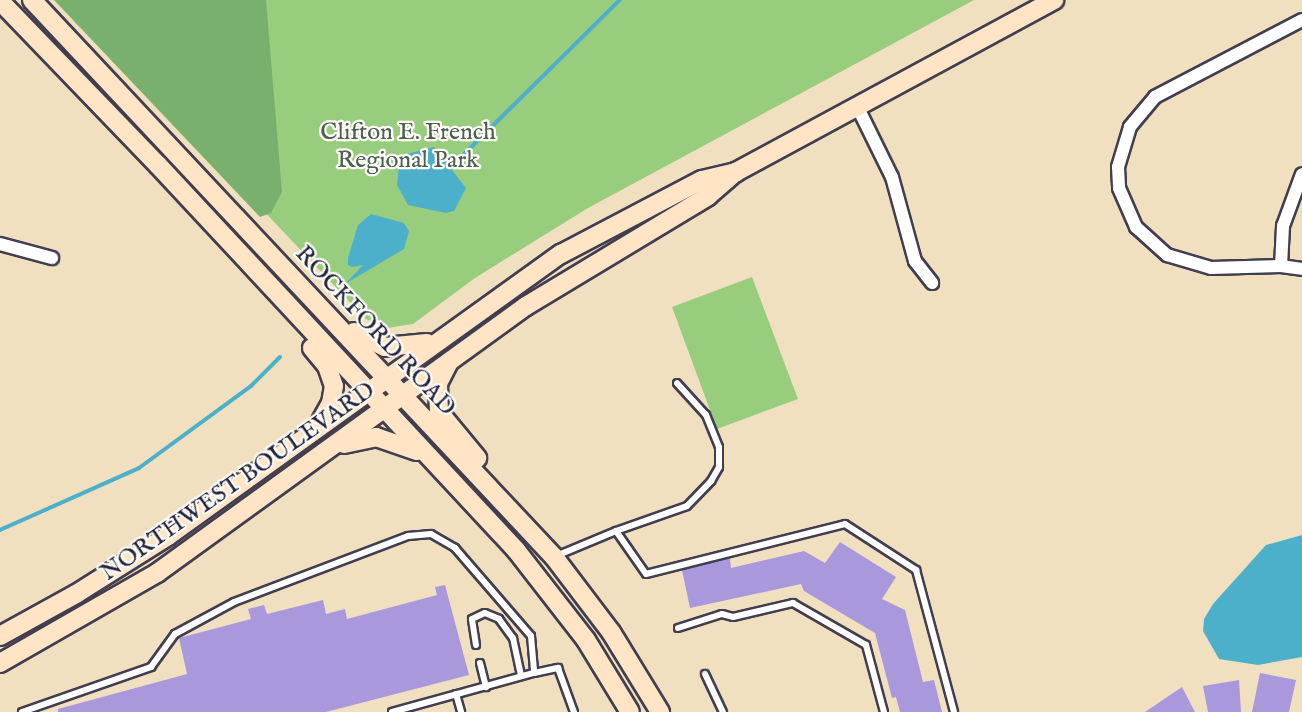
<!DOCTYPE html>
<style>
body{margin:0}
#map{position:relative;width:1302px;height:712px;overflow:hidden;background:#f0e0c0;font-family:"IM FELL English",serif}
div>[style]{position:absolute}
.green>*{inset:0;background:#99cd7e}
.forest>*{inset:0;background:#7ab06d}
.water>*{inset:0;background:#4cb0cb}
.stream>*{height:4px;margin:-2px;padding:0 2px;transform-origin:2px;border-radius:2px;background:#4cb0cb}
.building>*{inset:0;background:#a999dc}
.roads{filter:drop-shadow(2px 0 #413e4f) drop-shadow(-2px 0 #413e4f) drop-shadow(0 2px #413e4f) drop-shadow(0 -2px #413e4f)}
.lane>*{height:6px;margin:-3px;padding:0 3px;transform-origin:3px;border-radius:3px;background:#fff}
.street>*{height:12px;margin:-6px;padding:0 6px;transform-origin:6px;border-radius:6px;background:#fff}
.secondary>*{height:18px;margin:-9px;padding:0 9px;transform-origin:9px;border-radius:9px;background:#ffe4c6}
span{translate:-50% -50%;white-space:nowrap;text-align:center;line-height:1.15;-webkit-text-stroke:4.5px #fdfcf7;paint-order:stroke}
.park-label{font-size:24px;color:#4c5e52}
.street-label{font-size:24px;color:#22223b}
</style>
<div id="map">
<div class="green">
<div style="clip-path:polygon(64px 0,974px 0,588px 208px,475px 278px,413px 324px,387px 328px,366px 319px)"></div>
<div style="clip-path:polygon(752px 277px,798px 399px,717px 429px,672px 307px)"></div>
</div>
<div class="forest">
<div style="clip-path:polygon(54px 0,266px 0,282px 192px,271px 213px,260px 217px)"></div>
</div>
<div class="water">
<div style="clip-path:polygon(434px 147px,466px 188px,454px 211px,446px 213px,408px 205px,397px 185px,399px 165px,407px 154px)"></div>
<div style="clip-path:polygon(371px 214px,404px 223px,409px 231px,404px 249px,345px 284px,363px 265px,352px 267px,348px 265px,348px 258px,358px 225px)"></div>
<div style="clip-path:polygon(1302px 535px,1302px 657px,1258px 665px,1219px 659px,1203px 631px,1204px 619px,1213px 604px,1266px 545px)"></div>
</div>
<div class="stream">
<div style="left:450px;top:168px;width:239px;rotate:-44.7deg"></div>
<div style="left:0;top:530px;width:152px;rotate:-24deg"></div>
<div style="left:139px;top:468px;width:139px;rotate:-36.2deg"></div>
<div style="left:251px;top:386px;width:41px;rotate:-45deg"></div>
</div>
<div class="building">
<div style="clip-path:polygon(840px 542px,896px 577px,882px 599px,905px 610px,923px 682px,934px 680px,942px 712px,900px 712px,896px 697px,892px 698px,875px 633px,804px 591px,801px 584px,690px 608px,682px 570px,730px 558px,731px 568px,804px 551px,825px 563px)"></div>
<div style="clip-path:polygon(445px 585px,469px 675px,326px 712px,58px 712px,58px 709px,187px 674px,179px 638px,251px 619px,248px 609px,264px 605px,267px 614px,323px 600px,326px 614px,345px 609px,347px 619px,437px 595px,435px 587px)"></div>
<div style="clip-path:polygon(1260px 673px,1296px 680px,1289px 712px,1252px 712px)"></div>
<div style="clip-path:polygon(1239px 680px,1241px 712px,1208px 712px,1203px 686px)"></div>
<div style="clip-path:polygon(1182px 687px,1195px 712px,1145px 712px)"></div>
</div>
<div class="roads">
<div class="lane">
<div style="left:616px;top:531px;width:75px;rotate:-19.4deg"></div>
<div style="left:687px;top:506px;width:35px;rotate:-46deg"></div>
<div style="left:711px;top:481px;width:16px;rotate:-60deg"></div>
<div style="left:719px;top:467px;width:20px;rotate:-90deg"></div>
<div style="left:719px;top:447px;width:35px;rotate:-112deg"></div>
<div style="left:706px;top:415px;width:43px;rotate:-132.2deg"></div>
<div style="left:556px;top:556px;width:65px;rotate:-22.6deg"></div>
<div style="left:616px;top:531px;width:52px;rotate:55.1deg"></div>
<div style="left:646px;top:574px;width:205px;rotate:-14.1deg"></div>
<div style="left:845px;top:524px;width:85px;rotate:32.9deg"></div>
<div style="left:916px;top:570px;width:147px;rotate:75deg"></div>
<div style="left:678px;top:628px;width:46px;rotate:-17.7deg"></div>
<div style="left:722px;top:614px;width:11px;rotate:15deg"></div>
<div style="left:733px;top:617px;width:62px;rotate:-13.1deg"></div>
<div style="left:793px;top:603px;width:84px;rotate:29.9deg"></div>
<div style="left:866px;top:645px;width:69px;rotate:75deg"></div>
<div style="left:476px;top:645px;width:26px;rotate:-99deg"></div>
<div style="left:472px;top:619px;width:14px;rotate:-25deg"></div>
<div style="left:485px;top:613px;width:15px;rotate:23deg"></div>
<div style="left:499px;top:619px;width:24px;rotate:54deg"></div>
<div style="left:513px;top:638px;width:39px;rotate:78deg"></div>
<div style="left:480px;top:663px;width:25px;rotate:76deg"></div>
<div style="left:705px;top:674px;width:42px;rotate:64.7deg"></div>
<div style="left:456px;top:694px;width:19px;rotate:74deg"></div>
<div style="left:22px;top:712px;width:137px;rotate:-19.2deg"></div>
<div style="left:151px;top:667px;width:41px;rotate:-54deg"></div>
<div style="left:175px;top:634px;width:67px;rotate:-28.5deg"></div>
<div style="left:234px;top:602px;width:186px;rotate:-20.8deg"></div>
<div style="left:408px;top:536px;width:23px;rotate:-5deg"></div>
<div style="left:431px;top:534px;width:28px;rotate:30deg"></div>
<div style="left:455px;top:548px;width:116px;rotate:49.2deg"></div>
<div style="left:531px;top:636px;width:37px;rotate:85deg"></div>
<div style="left:534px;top:673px;width:25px;rotate:-12deg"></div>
<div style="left:558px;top:668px;width:47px;rotate:70deg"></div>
<div style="left:392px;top:712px;width:147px;rotate:-15.4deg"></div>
</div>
<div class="street">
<div style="left:1302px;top:20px;width:166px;rotate:152.4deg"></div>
<div style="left:1155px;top:97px;width:39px;rotate:130deg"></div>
<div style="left:1130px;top:127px;width:42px;rotate:106.7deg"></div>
<div style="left:1118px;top:167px;width:21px;rotate:87deg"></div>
<div style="left:1119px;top:188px;width:43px;rotate:66.4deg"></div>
<div style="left:1136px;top:227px;width:42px;rotate:42.1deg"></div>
<div style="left:1167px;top:255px;width:46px;rotate:16.5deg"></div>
<div style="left:1211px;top:268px;width:70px;rotate:-1.6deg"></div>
<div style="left:1281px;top:266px;width:21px;rotate:8deg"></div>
<div style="left:857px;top:106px;width:79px;rotate:63.8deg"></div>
<div style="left:892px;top:177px;width:87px;rotate:74.7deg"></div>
<div style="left:915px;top:261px;width:28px;rotate:52deg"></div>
<div style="left:0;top:244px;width:54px;rotate:15.1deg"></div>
<div style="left:1281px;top:266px;width:40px;rotate:-87.1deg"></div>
<div style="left:1283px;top:226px;width:55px;rotate:-69.9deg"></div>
</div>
<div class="secondary">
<div style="left:32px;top:0;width:763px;rotate:46.86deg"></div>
<div style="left:554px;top:557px;width:94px;rotate:52.8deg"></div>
<div style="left:611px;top:632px;width:94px;rotate:58.5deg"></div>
<div style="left:0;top:1px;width:228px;rotate:46.1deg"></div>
<div style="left:158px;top:165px;width:526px;rotate:47.08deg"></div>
<div style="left:516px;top:550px;width:114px;rotate:52.1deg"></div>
<div style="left:586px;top:640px;width:84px;rotate:58.6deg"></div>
<div style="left:354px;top:332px;width:34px;rotate:26deg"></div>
<div style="left:385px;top:347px;width:42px;rotate:-5.4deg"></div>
<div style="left:312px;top:348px;width:23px;rotate:50deg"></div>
<div style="left:327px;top:366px;width:21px;rotate:71deg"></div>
<div style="left:334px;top:386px;width:17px;rotate:100deg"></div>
<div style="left:331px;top:403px;width:21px;rotate:119deg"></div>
<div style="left:449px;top:362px;width:25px;rotate:117deg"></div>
<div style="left:438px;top:384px;width:28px;rotate:88deg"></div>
<div style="left:439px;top:412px;width:60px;rotate:50.4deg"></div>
<div style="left:344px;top:444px;width:33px;rotate:-12deg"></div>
<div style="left:376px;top:437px;width:43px;rotate:18.9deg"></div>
<div style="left:0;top:636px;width:87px;rotate:-28.9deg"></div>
<div style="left:76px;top:594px;width:109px;rotate:-32.2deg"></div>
<div style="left:168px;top:536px;width:484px;rotate:-35.7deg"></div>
<div style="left:561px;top:254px;width:159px;rotate:-27.7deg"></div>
<div style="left:702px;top:180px;width:35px;rotate:-13deg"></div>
<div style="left:0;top:663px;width:181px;rotate:-29.8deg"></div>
<div style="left:157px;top:573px;width:455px;rotate:-35.9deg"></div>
<div style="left:526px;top:306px;width:213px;rotate:-31.1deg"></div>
<div style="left:708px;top:196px;width:37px;rotate:-41deg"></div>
<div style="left:736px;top:172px;width:362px;rotate:-28.4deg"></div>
</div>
</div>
<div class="park-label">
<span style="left:408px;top:147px">Clifton E. French<br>Regional Park</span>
</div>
<div class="street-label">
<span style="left:375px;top:331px;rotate:47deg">ROCKFORD ROAD</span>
<span style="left:238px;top:482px;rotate:-35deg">NORTHWEST BOULEVARD</span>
</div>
</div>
